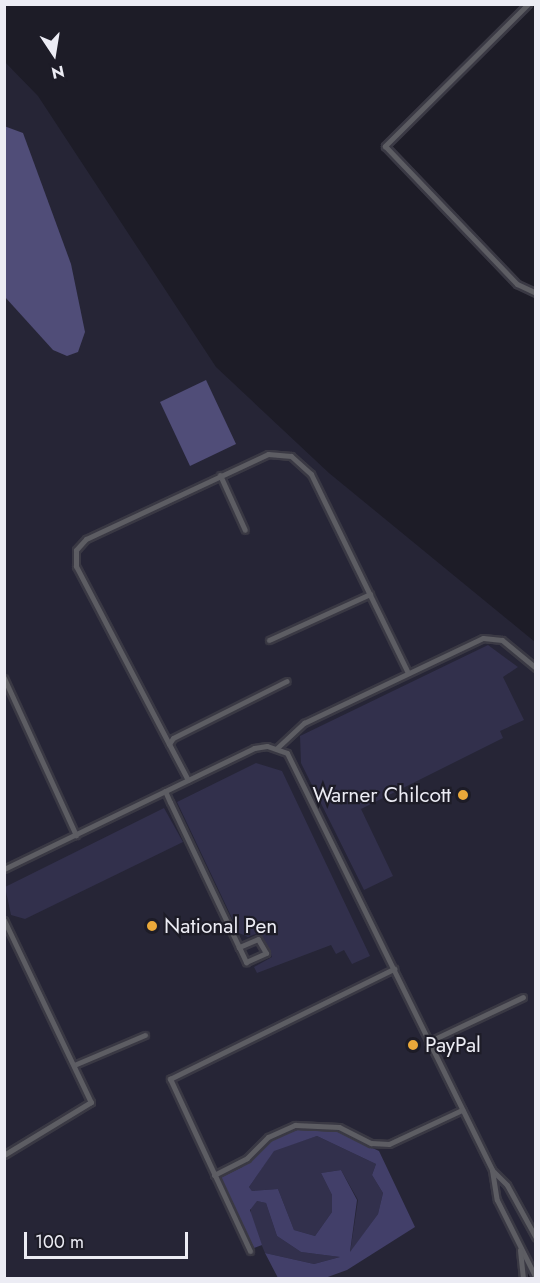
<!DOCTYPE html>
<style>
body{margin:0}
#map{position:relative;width:540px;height:1283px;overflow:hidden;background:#1d1c27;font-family:Jost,sans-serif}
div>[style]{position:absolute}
.built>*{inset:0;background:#262536}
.green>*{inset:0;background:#32304c}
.forest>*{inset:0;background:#423f69}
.water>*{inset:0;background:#504d78}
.roads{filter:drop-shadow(2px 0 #3a3944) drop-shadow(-2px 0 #3a3944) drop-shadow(0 2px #3a3944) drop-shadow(0 -2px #3a3944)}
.lane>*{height:5px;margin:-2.5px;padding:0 2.5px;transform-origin:2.5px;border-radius:2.5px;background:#5d5d63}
.dots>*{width:16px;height:16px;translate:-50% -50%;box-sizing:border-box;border:3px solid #1d1c27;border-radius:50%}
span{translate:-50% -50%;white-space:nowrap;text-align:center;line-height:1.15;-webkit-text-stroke:4.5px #1d1c27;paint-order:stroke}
.poi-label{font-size:21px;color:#ececf4}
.right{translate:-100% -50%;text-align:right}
.left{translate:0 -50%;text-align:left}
.frame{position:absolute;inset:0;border:6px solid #ececf4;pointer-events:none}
.north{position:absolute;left:24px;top:24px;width:60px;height:60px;-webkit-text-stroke:4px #1d1c27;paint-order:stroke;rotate:168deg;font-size:16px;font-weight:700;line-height:24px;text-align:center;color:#ececf4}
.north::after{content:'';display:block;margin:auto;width:21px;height:27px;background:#ececf4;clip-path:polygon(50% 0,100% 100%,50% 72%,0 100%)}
.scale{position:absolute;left:24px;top:1232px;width:164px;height:27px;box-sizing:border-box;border:3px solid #ececf4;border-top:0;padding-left:8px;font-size:18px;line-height:21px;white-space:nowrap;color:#ececf4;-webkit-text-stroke:4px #1d1c27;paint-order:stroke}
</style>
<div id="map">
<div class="built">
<div style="clip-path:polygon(4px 61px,38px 96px,216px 367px,329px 473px,535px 642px,536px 1269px,520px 1278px,5px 1278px)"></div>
</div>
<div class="green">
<div style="clip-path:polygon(488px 645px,518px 667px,503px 677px,524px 720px,500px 731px,503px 738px,361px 809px,393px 876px,364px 890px,301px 763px,300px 736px)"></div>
<div style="clip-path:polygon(256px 763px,282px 771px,370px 956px,352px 964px,344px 950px,336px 954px,331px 945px,257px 973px,254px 967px,272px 957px,260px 932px,248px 937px,239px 933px,177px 802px)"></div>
<div style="clip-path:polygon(164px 808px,183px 842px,25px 919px,11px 915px,5px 887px)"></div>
<div style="clip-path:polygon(317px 1136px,376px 1164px,372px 1175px,383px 1193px,378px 1214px,350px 1253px,358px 1200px,341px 1170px,321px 1173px,332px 1195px,332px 1212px,315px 1236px,294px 1230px,278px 1189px,252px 1191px,249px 1187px,274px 1150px)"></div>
<div style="clip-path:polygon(257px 1201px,266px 1203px,277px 1236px,301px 1252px,340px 1257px,314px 1264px,265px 1253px,251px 1220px,251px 1202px)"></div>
</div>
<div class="forest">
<div style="clip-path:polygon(evenodd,300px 1129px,336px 1131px,379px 1151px,415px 1227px,347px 1270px,325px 1278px,278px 1278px,265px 1253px,314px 1264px,340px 1257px,301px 1252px,277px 1236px,266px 1203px,257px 1201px,250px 1210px,262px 1245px,254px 1248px,220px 1178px,242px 1167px,270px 1140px,300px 1129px,317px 1136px,376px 1164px,372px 1175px,383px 1193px,378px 1214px,350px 1252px,357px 1200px,341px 1170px,321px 1173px,332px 1195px,332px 1212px,315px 1236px,294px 1230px,278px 1189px,252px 1191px,249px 1187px,274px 1151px,317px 1136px)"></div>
</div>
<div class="water">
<div style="clip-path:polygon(4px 126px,23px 133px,71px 264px,85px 332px,78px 352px,67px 356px,53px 350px,5px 297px)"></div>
<div style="clip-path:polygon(206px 380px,236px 444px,190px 466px,160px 402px)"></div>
</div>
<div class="roads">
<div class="lane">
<div style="left:528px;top:4px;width:202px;rotate:135.2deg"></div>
<div style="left:385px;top:146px;width:191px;rotate:46.3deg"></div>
<div style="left:517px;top:284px;width:21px;rotate:25deg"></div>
<div style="left:220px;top:475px;width:60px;rotate:65.6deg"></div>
<div style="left:269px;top:640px;width:111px;rotate:-24.5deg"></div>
<div style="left:4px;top:678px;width:173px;rotate:65.4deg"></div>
<div style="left:169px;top:744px;width:201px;rotate:-117.6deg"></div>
<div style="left:76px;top:566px;width:16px;rotate:-90deg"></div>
<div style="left:76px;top:550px;width:15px;rotate:-48deg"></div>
<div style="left:86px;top:539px;width:201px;rotate:-25deg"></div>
<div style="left:268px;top:454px;width:23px;rotate:5deg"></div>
<div style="left:291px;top:456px;width:27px;rotate:42deg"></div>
<div style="left:311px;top:474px;width:221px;rotate:64deg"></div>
<div style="left:277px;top:748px;width:37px;rotate:-43deg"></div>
<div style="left:304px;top:723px;width:198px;rotate:-25.4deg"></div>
<div style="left:483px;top:638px;width:19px;rotate:6deg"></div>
<div style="left:502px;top:640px;width:44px;rotate:39.5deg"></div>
<div style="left:188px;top:780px;width:41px;rotate:-117.8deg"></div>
<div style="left:169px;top:744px;width:7px;rotate:-56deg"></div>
<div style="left:173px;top:738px;width:127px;rotate:-26.6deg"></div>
<div style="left:165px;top:791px;width:12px;rotate:66deg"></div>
<div style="left:170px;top:802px;width:161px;rotate:64.6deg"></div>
<div style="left:239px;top:947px;width:17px;rotate:65deg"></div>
<div style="left:246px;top:962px;width:22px;rotate:-24deg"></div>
<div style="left:266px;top:953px;width:16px;rotate:-120deg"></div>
<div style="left:258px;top:939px;width:21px;rotate:157deg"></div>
<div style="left:4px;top:869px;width:278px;rotate:-25.8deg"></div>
<div style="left:254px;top:748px;width:13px;rotate:-9deg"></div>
<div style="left:267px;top:746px;width:21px;rotate:19deg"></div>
<div style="left:287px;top:753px;width:465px;rotate:63.8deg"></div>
<div style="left:492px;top:1170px;width:21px;rotate:45deg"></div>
<div style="left:507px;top:1185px;width:60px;rotate:61.3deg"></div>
<div style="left:4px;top:920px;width:202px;rotate:64.5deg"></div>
<div style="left:91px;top:1102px;width:102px;rotate:148.7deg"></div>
<div style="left:428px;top:1042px;width:105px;rotate:-25.3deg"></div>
<div style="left:74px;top:1065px;width:77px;rotate:-22.9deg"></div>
<div style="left:492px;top:1170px;width:30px;rotate:81deg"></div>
<div style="left:497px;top:1200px;width:87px;rotate:63.4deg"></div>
<div style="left:214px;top:1175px;width:37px;rotate:-27deg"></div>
<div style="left:247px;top:1158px;width:30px;rotate:-45deg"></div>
<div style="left:268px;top:1137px;width:30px;rotate:-24deg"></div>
<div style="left:295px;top:1125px;width:44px;rotate:2.6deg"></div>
<div style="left:339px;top:1127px;width:36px;rotate:27deg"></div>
<div style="left:371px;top:1143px;width:18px;rotate:3deg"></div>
<div style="left:389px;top:1144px;width:81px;rotate:-25deg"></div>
<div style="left:520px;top:1250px;width:28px;rotate:84deg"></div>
<div style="left:250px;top:1251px;width:190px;rotate:-114.9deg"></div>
<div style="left:170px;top:1079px;width:250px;rotate:-26.2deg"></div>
</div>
</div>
<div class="dots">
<div style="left:463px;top:795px;background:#eba93a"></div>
<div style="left:152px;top:926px;background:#eba93a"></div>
<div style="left:413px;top:1045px;background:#eba93a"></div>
</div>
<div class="poi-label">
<span class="right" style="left:451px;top:795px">Warner Chilcott</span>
<span class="left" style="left:164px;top:926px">National Pen</span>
<span class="left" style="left:425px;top:1045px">PayPal</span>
</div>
<div class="frame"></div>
<div class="north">N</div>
<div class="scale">100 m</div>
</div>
